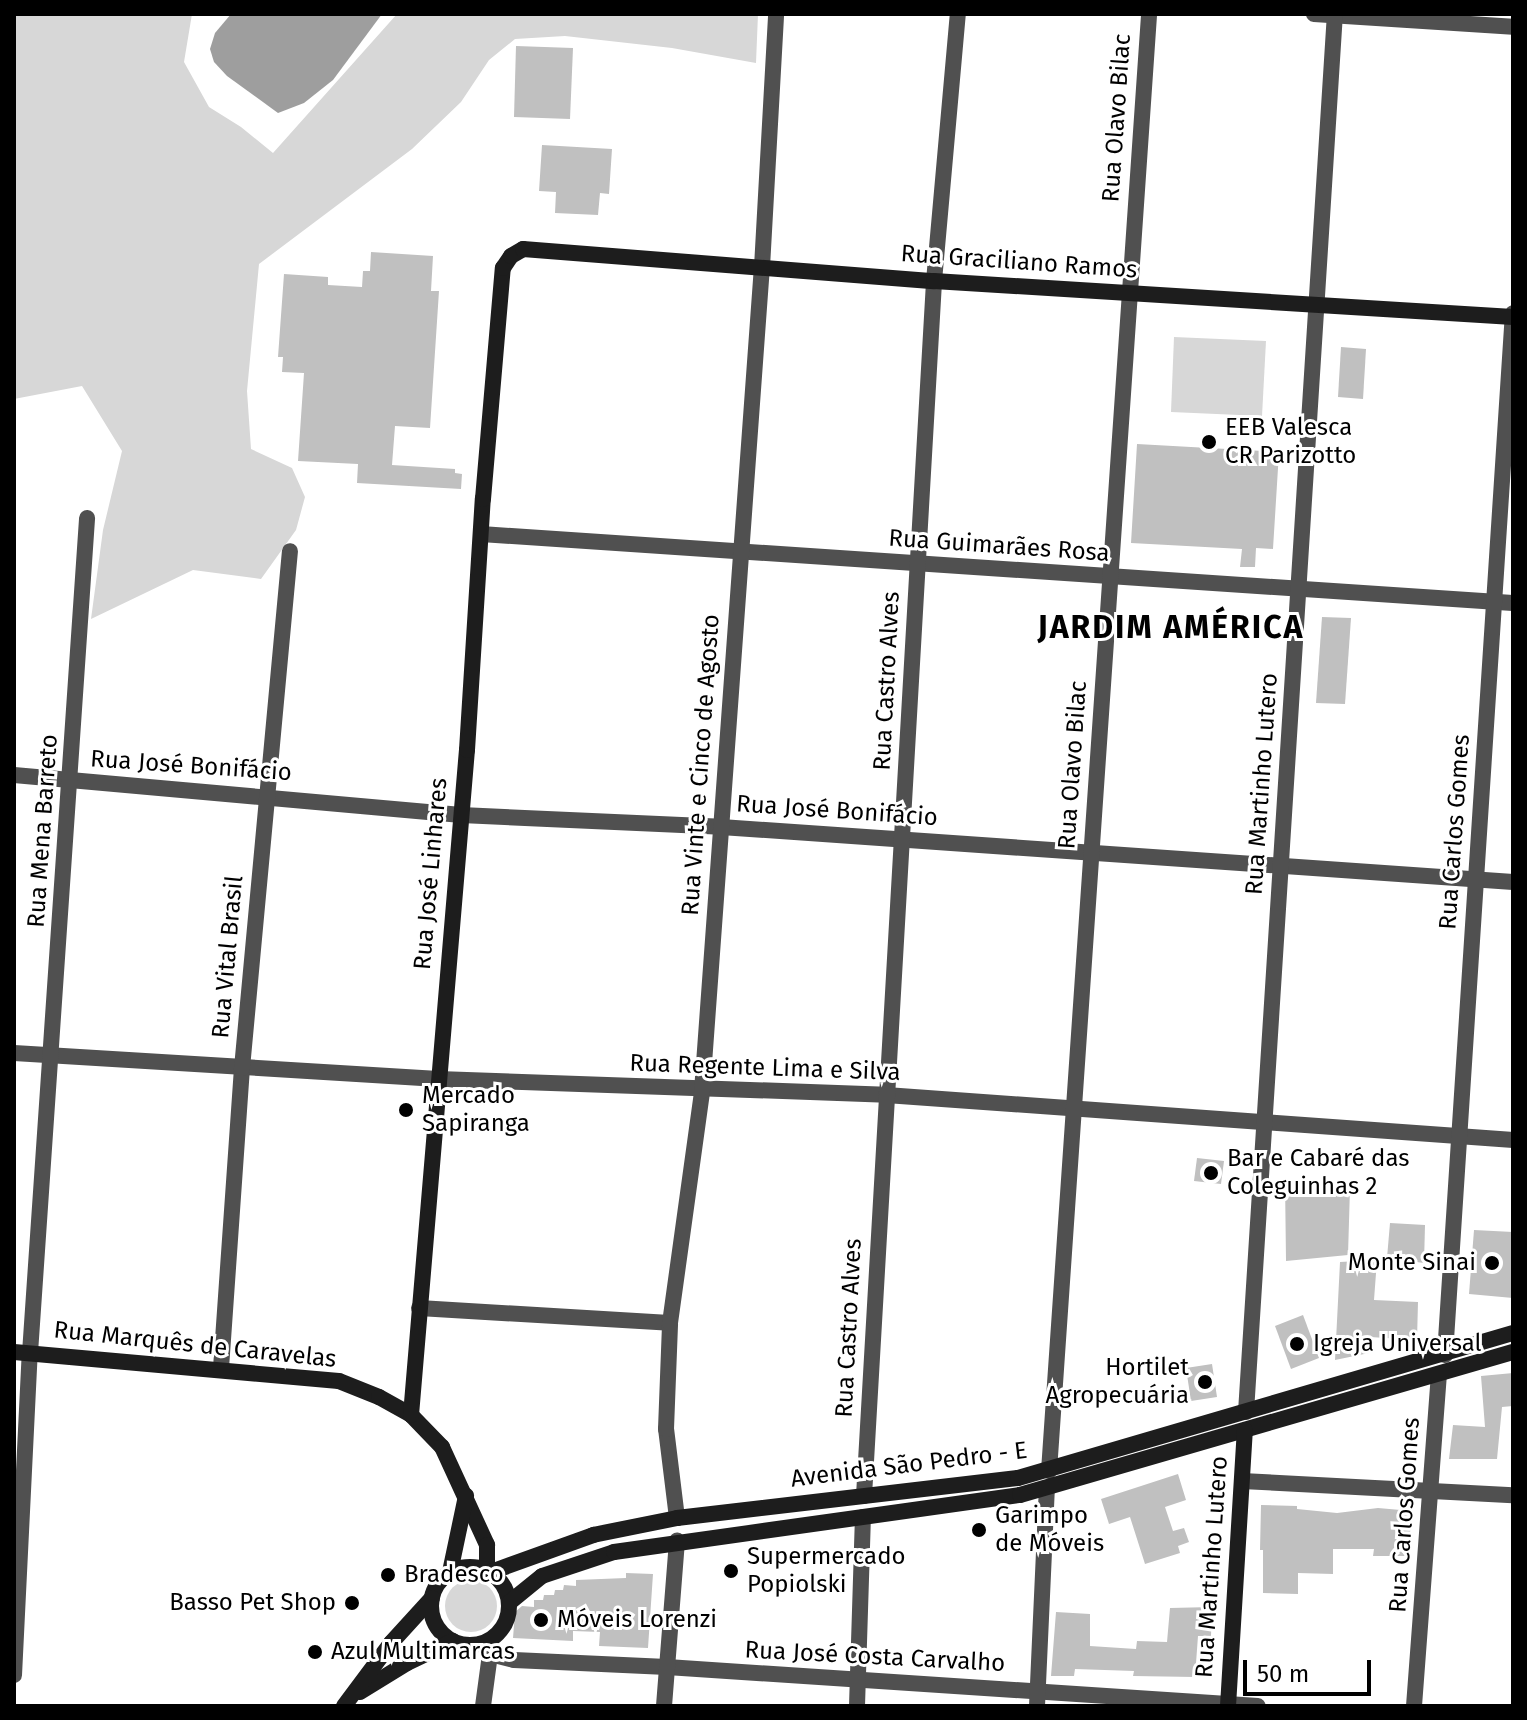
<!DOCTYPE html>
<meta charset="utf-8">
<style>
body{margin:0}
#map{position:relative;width:1527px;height:1720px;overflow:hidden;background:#fff;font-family:"Fira Sans",sans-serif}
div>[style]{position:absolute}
.green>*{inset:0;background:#d7d7d7}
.round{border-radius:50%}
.water>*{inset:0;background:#9e9e9e}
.building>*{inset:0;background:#c0c0c0}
.street>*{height:16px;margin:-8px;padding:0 8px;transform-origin:8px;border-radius:8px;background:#505050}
.secondary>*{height:16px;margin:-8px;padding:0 8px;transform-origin:8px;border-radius:8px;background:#1d1d1d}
.secondary>.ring{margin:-8px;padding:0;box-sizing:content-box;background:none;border:16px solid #1d1d1d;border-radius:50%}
.dots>*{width:22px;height:22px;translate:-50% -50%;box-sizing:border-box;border:4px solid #fff;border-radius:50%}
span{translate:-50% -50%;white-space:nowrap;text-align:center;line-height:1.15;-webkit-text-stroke:6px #fff;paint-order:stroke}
.street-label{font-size:24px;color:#000}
.poi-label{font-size:24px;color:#000}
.left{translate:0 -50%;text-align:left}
.right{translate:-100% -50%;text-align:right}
.district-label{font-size:32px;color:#000;font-weight:700;letter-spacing:2px}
.frame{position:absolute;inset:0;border:16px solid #000;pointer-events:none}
.scale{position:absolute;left:1243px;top:1660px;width:128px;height:36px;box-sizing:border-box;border:4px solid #000;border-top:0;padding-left:10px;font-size:24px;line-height:28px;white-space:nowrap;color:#000;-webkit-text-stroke:6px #fff;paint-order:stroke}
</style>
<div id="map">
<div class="green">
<div style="clip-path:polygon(14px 14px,192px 14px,184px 62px,209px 107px,241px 127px,273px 153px,397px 14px,758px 14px,756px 63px,672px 48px,565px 36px,515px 39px,489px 60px,461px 102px,412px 149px,259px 264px,247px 391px,251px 449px,292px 468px,305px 497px,296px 530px,261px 579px,193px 570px,91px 619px,103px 530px,122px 451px,82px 386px,14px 399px)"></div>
<div style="clip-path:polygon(1174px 337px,1266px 341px,1262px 416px,1171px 412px)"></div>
<div class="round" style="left:445px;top:1580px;width:52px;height:52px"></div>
</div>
<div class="water">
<div style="clip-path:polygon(231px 14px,382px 14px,333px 80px,304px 103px,278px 113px,227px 76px,214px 62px,210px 49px,215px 33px)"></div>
</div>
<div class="building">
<div style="clip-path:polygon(516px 46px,573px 48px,570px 119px,514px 117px)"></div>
<div style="clip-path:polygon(542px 145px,612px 149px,609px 194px,600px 193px,598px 215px,555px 213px,556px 192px,539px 191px)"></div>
<div style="clip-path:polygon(371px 252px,433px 256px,431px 291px,439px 291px,430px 428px,395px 426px,392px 465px,455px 469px,455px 473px,462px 474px,461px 489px,357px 483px,358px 464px,298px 461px,304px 373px,282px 372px,283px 357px,278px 357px,284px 274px,328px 277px,328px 285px,362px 287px,363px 271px,370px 271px)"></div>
<div style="clip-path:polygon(1341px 347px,1366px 349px,1363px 399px,1338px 397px)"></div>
<div style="clip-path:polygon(1137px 444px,1279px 452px,1273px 549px,1256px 548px,1255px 567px,1240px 567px,1242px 549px,1131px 543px)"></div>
<div style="clip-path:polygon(1322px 617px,1351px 618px,1345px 704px,1316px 703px)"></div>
<div style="clip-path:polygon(1197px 1158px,1224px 1161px,1221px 1184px,1194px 1181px)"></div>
<div style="clip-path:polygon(1285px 1181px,1314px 1181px,1315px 1190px,1350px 1188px,1348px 1255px,1286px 1261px)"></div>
<div style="clip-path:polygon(1390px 1223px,1425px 1225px,1424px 1263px,1387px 1258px)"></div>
<div style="clip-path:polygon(1474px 1230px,1513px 1232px,1513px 1298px,1469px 1294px)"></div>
<div style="clip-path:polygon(1377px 1260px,1374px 1300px,1418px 1302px,1417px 1340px,1370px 1337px,1369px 1353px,1335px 1360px,1340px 1262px)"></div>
<div style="clip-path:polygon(1303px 1315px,1319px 1358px,1291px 1369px,1275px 1326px)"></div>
<div style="clip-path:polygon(1212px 1364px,1217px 1397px,1191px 1401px,1186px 1368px)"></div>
<div style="clip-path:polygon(1513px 1373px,1513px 1406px,1502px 1407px,1497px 1459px,1449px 1459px,1453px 1425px,1485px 1427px,1481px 1376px)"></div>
<div style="clip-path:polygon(1178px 1474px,1186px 1500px,1165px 1507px,1173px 1531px,1184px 1528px,1189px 1542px,1178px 1546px,1180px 1553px,1145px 1564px,1130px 1517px,1109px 1524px,1101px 1499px)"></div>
<div style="clip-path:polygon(1261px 1505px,1297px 1506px,1297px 1509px,1337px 1513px,1378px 1508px,1412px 1511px,1408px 1556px,1373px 1556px,1374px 1549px,1333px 1549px,1333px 1574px,1298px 1573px,1298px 1594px,1263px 1593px,1263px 1550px,1260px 1550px)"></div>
<div style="clip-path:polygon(626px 1573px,653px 1574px,648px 1648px,599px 1646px,600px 1632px,573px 1631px,573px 1641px,513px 1638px,515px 1612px,522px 1606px,534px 1607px,534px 1600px,543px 1600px,544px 1595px,554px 1595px,555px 1590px,563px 1590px,564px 1585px,576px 1586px,576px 1580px,626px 1578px)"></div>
<div style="clip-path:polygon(1212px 1607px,1211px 1636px,1198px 1636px,1195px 1677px,1133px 1676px,1134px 1671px,1075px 1669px,1074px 1676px,1051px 1676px,1056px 1612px,1090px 1614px,1090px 1646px,1136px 1649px,1137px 1641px,1167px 1642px,1170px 1608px)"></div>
</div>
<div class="street">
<div style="left:1314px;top:14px;width:199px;rotate:3.7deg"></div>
<div style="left:481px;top:534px;width:1034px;rotate:3.83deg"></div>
<div style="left:14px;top:775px;width:449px;rotate:5.1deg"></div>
<div style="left:461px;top:815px;width:260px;rotate:2.6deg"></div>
<div style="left:721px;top:827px;width:794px;rotate:3.97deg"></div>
<div style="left:14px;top:1053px;width:425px;rotate:3.5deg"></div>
<div style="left:438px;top:1079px;width:448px;rotate:2deg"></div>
<div style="left:886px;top:1095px;width:629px;rotate:4.11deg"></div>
<div style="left:419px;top:1308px;width:251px;rotate:3.4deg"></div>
<div style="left:1445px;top:1355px;width:1044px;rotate:-86.27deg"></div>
<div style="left:221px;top:1368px;width:301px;rotate:-86deg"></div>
<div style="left:242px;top:1068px;width:519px;rotate:-84.7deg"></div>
<div style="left:1246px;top:1412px;width:1401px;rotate:-86.36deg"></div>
<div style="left:1049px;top:1471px;width:1460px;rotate:-86.07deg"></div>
<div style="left:1242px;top:1481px;width:271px;rotate:3deg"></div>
<div style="left:864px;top:1496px;width:1217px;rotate:-86.7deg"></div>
<div style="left:934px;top:281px;width:268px;rotate:-84.9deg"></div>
<div style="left:677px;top:1518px;width:90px;rotate:-97deg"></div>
<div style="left:666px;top:1429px;width:106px;rotate:-87.8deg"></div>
<div style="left:670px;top:1323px;width:234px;rotate:-82.1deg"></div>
<div style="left:702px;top:1091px;width:826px;rotate:-85.84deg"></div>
<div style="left:762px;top:267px;width:253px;rotate:-86.8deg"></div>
<div style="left:490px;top:1654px;width:25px;rotate:14deg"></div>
<div style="left:514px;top:1660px;width:153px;rotate:2.6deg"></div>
<div style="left:667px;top:1667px;width:592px;rotate:3.78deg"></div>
<div style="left:14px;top:1675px;width:322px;rotate:-87.2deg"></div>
<div style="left:30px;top:1353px;width:837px;rotate:-86.09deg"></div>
<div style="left:483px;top:1706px;width:52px;rotate:-82.3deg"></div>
<div style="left:664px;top:1706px;width:166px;rotate:-85.5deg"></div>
<div style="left:857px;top:1706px;width:189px;rotate:-88.2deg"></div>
<div style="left:1037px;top:1706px;width:217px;rotate:-87.4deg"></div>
<div style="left:1414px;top:1706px;width:332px;rotate:-85.7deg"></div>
</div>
<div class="secondary">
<div style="left:14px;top:1352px;width:326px;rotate:5.1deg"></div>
<div style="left:339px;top:1381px;width:43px;rotate:21.8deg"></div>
<div style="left:379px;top:1397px;width:37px;rotate:29deg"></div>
<div style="left:411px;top:1415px;width:45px;rotate:45.9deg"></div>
<div style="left:442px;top:1447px;width:108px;rotate:65.3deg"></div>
<div style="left:487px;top:1545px;width:25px;rotate:90deg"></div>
<div style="left:411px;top:1415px;width:667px;rotate:-85.19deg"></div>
<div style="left:467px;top:750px;width:252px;rotate:-86.4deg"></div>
<div style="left:483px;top:499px;width:232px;rotate:-85.1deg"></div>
<div style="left:503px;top:268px;width:14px;rotate:-56deg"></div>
<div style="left:511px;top:256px;width:14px;rotate:-30deg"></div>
<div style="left:523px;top:249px;width:412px;rotate:4.5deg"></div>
<div style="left:934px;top:281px;width:580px;rotate:3.56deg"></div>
<div class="ring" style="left:431px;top:1567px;width:62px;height:62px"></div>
<div style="left:450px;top:1572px;width:78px;rotate:-78.1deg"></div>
<div style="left:491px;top:1572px;width:109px;rotate:-19.9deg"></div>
<div style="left:593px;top:1535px;width:86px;rotate:-11.4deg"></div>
<div style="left:677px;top:1518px;width:343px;rotate:-6.7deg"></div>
<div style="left:1018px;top:1478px;width:516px;rotate:-16.33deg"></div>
<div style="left:510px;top:1602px;width:41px;rotate:-39.1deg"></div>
<div style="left:542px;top:1576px;width:76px;rotate:-18.4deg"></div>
<div style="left:614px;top:1552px;width:410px;rotate:-8deg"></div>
<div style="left:1020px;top:1495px;width:513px;rotate:-16.18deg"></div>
<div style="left:360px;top:1692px;width:55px;rotate:-31.7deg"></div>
<div style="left:407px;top:1663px;width:51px;rotate:-25.6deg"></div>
<div style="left:344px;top:1706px;width:79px;rotate:-53.3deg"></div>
<div style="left:391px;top:1643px;width:61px;rotate:-47.7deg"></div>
<div style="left:1228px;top:1706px;width:276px;rotate:-86.5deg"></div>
</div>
<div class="dots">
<div style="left:1209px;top:442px;background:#000"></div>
<div style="left:406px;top:1110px;background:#000"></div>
<div style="left:1211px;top:1173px;background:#000"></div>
<div style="left:1492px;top:1263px;background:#000"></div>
<div style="left:1297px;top:1344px;background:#000"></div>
<div style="left:1205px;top:1382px;background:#000"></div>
<div style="left:979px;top:1530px;background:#000"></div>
<div style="left:731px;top:1571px;background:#000"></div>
<div style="left:388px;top:1575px;background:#000"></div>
<div style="left:352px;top:1603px;background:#000"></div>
<div style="left:541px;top:1620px;background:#000"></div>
<div style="left:315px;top:1652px;background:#000"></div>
</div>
<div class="street-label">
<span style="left:1117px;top:118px;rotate:-86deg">Rua Olavo Bilac</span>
<span style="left:1019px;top:262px;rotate:4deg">Rua Graciliano Ramos</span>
<span style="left:999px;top:546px;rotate:4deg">Rua Guimarães Rosa</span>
<span style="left:887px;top:681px;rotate:-87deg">Rua Castro Alves</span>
<span style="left:701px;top:765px;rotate:-86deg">Rua Vinte e Cinco de Agosto</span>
<span style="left:1073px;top:765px;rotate:-86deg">Rua Olavo Bilac</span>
<span style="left:191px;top:766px;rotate:4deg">Rua José Bonifácio</span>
<span style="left:1262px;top:784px;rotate:-86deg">Rua Martinho Lutero</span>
<span style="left:837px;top:811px;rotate:4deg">Rua José Bonifácio</span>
<span style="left:43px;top:831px;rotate:-86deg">Rua Mena Barreto</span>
<span style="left:1455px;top:832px;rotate:-86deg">Rua Carlos Gomes</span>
<span style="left:431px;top:874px;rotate:-85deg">Rua José Linhares</span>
<span style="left:228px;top:957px;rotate:-85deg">Rua Vital Brasil</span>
<span style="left:765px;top:1068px;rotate:2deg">Rua Regente Lima e Silva</span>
<span style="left:849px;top:1328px;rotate:-87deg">Rua Castro Alves</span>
<span style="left:195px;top:1345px;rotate:6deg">Rua Marquês de Caravelas</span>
<span style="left:909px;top:1465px;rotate:-7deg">Avenida São Pedro - E</span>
<span style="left:1405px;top:1515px;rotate:-86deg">Rua Carlos Gomes</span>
<span style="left:1212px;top:1567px;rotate:-86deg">Rua Martinho Lutero</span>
<span style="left:875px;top:1657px;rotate:3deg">Rua José Costa Carvalho</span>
</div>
<div class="poi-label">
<span class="left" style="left:1225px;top:442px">EEB Valesca<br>CR Parizotto</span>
<span class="left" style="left:422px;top:1110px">Mercado<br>Sapiranga</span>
<span class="left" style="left:1227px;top:1173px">Bar e Cabaré das<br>Coleguinhas 2</span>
<span class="right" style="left:1476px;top:1263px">Monte Sinai</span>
<span class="left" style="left:1313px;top:1344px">Igreja Universal</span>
<span class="right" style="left:1189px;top:1382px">Hortilet<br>Agropecuária</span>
<span class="left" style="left:995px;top:1530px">Garimpo<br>de Móveis</span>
<span class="left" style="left:747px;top:1571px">Supermercado<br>Popiolski</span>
<span class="left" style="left:404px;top:1575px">Bradesco</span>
<span class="right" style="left:336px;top:1603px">Basso Pet Shop</span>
<span class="left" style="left:557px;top:1620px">Móveis Lorenzi</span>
<span class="left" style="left:331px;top:1652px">Azul Multimarcas</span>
</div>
<div class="district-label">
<span style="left:1171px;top:627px">JARDIM AMÉRICA</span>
</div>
<div class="frame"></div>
<div class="scale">50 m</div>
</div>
